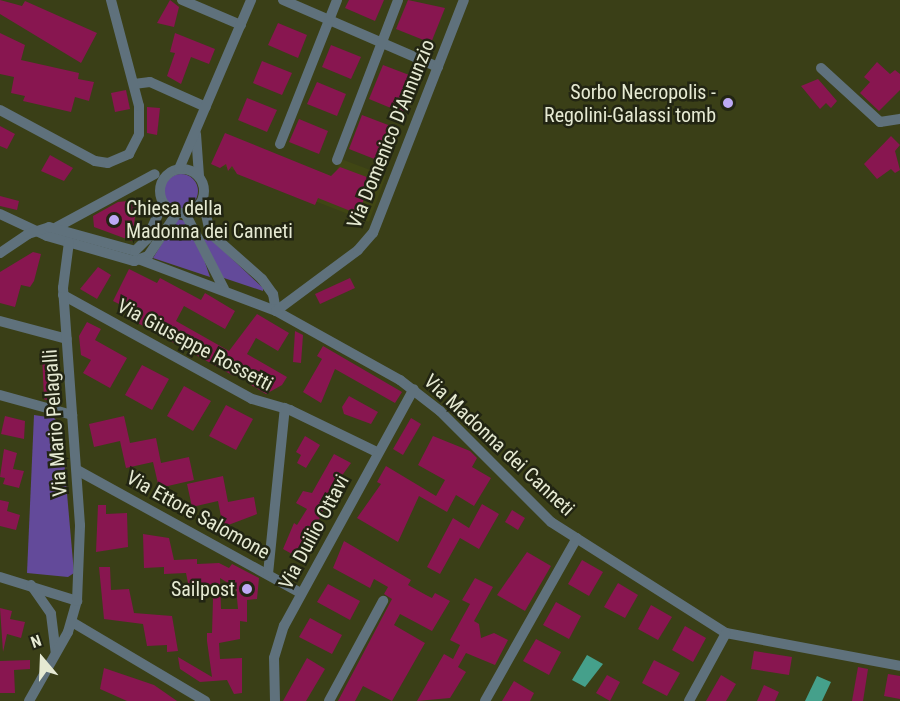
<!DOCTYPE html>
<style>
body{margin:0}
#map{position:relative;width:900px;height:701px;overflow:hidden;background:#3a3f17;font-family:"Roboto Condensed",sans-serif}
div>[style]{position:absolute}
.built>*{inset:0;background:#404614}
.green>*{inset:0;background:#634a9a}
.round{border-radius:50%}
.water>*{inset:0;background:#45a08b}
.building>*{inset:0;background:#881650}
.minor>*{height:10px;margin:-5px;padding:0 5px;transform-origin:5px;border-radius:5px;background:#5f717c}
.minor>.ring{margin:-5px;padding:0;box-sizing:content-box;background:none;border:10px solid #5f717c;border-radius:50%}
.dots>*{width:16px;height:16px;translate:-50% -50%;box-sizing:border-box;border:3px solid #222513;border-radius:50%}
span{translate:-50% -50%;white-space:nowrap;text-align:center;line-height:1.15;-webkit-text-stroke:5px #222513;paint-order:stroke}
.poi-label{font-size:20px;color:#e6ead3}
.right{translate:-100% -50%;text-align:right}
.left{translate:0 -50%;text-align:left}
.street-label{font-size:20px;color:#e6ead3}
.north{position:absolute;left:12px;top:629px;width:60px;height:60px;-webkit-text-stroke:4px #222513;paint-order:stroke;rotate:341deg;font-size:16px;font-weight:700;line-height:24px;text-align:center;color:#e6ead3}
.north::after{content:'';display:block;margin:auto;width:21px;height:27px;background:#e6ead3;clip-path:polygon(50% 0,100% 100%,50% 72%,0 100%)}
</style>
<div id="map">
<div class="built">
<div style="clip-path:polygon(228px 137px,334px 177px,341px 159px,386px 176px,369px 222px,218px 164px)"></div>
</div>
<div class="green">
<div class="round" style="left:164px;top:174px;width:34px;height:34px"></div>
<div style="clip-path:polygon(177px 219px,186px 221px,195px 233px,210px 277px,153px 258px)"></div>
<div style="clip-path:polygon(208px 236px,263px 288px,263px 291px,221px 277px,204px 240px)"></div>
<div style="clip-path:polygon(34px 415px,54px 418px,61px 425px,74px 573px,68px 577px,27px 573px)"></div>
</div>
<div class="water">
<div style="clip-path:polygon(587px 655px,603px 664px,585px 687px,572px 680px)"></div>
<div style="clip-path:polygon(817px 676px,831px 682px,822px 701px,805px 701px)"></div>
</div>
<div class="building">
<div style="clip-path:polygon(0 0,22px 6px,25px 1px,97px 33px,81px 63px,0 14px)"></div>
<div style="clip-path:polygon(170px 0,179px 7px,174px 27px,157px 23px)"></div>
<div style="clip-path:polygon(349px 0,384px 0,375px 21px,345px 8px)"></div>
<div style="clip-path:polygon(408px 0,445px 8px,431px 43px,396px 29px)"></div>
<div style="clip-path:polygon(278px 23px,307px 35px,298px 58px,268px 45px)"></div>
<div style="clip-path:polygon(0 33px,25px 45px,21px 60px,79px 73px,78px 79px,94px 82px,89px 101px,75px 97px,71px 112px,23px 101px,25px 96px,11px 93px,14px 77px,0 74px)"></div>
<div style="clip-path:polygon(175px 33px,215px 49px,209px 64px,191px 57px,181px 84px,167px 76px,175px 53px,170px 52px)"></div>
<div style="clip-path:polygon(331px 45px,361px 57px,351px 79px,322px 67px)"></div>
<div style="clip-path:polygon(262px 61px,292px 73px,282px 95px,253px 83px)"></div>
<div style="clip-path:polygon(877px 62px,890px 74px,895px 70px,900px 74px,900px 90px,879px 111px,860px 93px,870px 82px,864px 77px)"></div>
<div style="clip-path:polygon(383px 65px,417px 78px,403px 113px,369px 99px)"></div>
<div style="clip-path:polygon(818px 79px,837px 101px,831px 108px,826px 103px,820px 109px,801px 86px)"></div>
<div style="clip-path:polygon(317px 82px,346px 94px,337px 116px,307px 104px)"></div>
<div style="clip-path:polygon(126px 90px,130px 109px,115px 112px,111px 93px)"></div>
<div style="clip-path:polygon(247px 98px,277px 110px,267px 132px,238px 120px)"></div>
<div style="clip-path:polygon(147px 107px,160px 108px,157px 135px,147px 133px)"></div>
<div style="clip-path:polygon(362px 115px,396px 128px,382px 162px,349px 149px)"></div>
<div style="clip-path:polygon(299px 119px,328px 131px,319px 154px,289px 142px)"></div>
<div style="clip-path:polygon(0 126px,15px 134px,7px 149px,0 146px)"></div>
<div style="clip-path:polygon(225px 133px,331px 176px,340px 167px,372px 179px,358px 214px,318px 198px,315px 205px,237px 174px,232px 166px,228px 171px,226px 164px,220px 168px,211px 164px)"></div>
<div style="clip-path:polygon(891px 136px,900px 145px,895px 151px,900px 170px,895px 173px,891px 169px,877px 179px,864px 164px)"></div>
<div style="clip-path:polygon(50px 155px,73px 168px,64px 181px,41px 171px)"></div>
<div style="clip-path:polygon(0 196px,19px 201px,17px 210px,0 206px)"></div>
<div style="clip-path:polygon(137px 200px,132px 241px,94px 227px,93px 216px,118px 202px)"></div>
<div style="clip-path:polygon(33px 252px,41px 254px,34px 281px,30px 287px,21px 285px,15px 307px,0 303px,0 272px)"></div>
<div style="clip-path:polygon(98px 267px,111px 275px,97px 299px,80px 289px)"></div>
<div style="clip-path:polygon(129px 269px,157px 283px,160px 278px,201px 300px,205px 293px,235px 311px,225px 329px,184px 306px,176px 321px,229px 351px,257px 314px,289px 333px,278px 351px,256px 338px,247px 354px,287px 377px,282px 385px,266px 394px,251px 385px,255px 371px,241px 364px,234px 376px,136px 322px,141px 315px,113px 301px)"></div>
<div style="clip-path:polygon(350px 278px,355px 288px,320px 304px,315px 294px)"></div>
<div style="clip-path:polygon(87px 322px,101px 329px,95px 340px,127px 358px,110px 388px,83px 373px,91px 360px,81px 355px,79px 336px)"></div>
<div style="clip-path:polygon(295px 331px,303px 335px,301px 363px,293px 362px)"></div>
<div style="clip-path:polygon(323px 346px,402px 392px,395px 403px,335px 369px,321px 403px,303px 392px,322px 359px,317px 356px)"></div>
<div style="clip-path:polygon(52px 352px,54px 401px,49px 401px,44px 399px,42px 353px)"></div>
<div style="clip-path:polygon(142px 365px,169px 379px,152px 410px,125px 395px)"></div>
<div style="clip-path:polygon(184px 386px,211px 401px,193px 431px,167px 416px)"></div>
<div style="clip-path:polygon(349px 396px,378px 412px,371px 424px,344px 414px,342px 407px)"></div>
<div style="clip-path:polygon(226px 405px,253px 419px,236px 450px,209px 436px)"></div>
<div style="clip-path:polygon(5px 416px,25px 421px,24px 439px,1px 434px)"></div>
<div style="clip-path:polygon(124px 416px,130px 443px,156px 438px,161px 463px,189px 457px,194px 480px,159px 488px,153px 462px,126px 468px,120px 441px,94px 447px,89px 424px)"></div>
<div style="clip-path:polygon(411px 418px,421px 424px,403px 455px,393px 449px)"></div>
<div style="clip-path:polygon(305px 436px,320px 445px,306px 468px,297px 463px,301px 455px,296px 452px)"></div>
<div style="clip-path:polygon(433px 436px,470px 451px,477px 458px,472px 467px,491px 478px,474px 506px,456px 495px,447px 512px,419px 496px,398px 542px,357px 518px,381px 484px,377px 482px,386px 466px,436px 496px,445px 480px,418px 465px)"></div>
<div style="clip-path:polygon(4px 449px,17px 453px,13px 469px,24px 471px,19px 488px,3px 484px,5px 478px,0 477px)"></div>
<div style="clip-path:polygon(334px 454px,351px 463px,323px 502px,326px 504px,301px 559px,283px 549px,294px 523px,297px 525px,307px 509px,296px 503px,303px 491px,312px 493px)"></div>
<div style="clip-path:polygon(223px 476px,228px 502px,254px 497px,257px 514px,223px 527px,218px 501px,192px 507px,187px 484px)"></div>
<div style="clip-path:polygon(0 500px,9px 502px,7px 511px,20px 515px,16px 530px,0 526px)"></div>
<div style="clip-path:polygon(482px 504px,499px 514px,479px 549px,460px 538px,440px 574px,427px 567px,453px 518px,469px 528px)"></div>
<div style="clip-path:polygon(98px 505px,106px 505px,106px 514px,127px 513px,128px 547px,96px 552px)"></div>
<div style="clip-path:polygon(512px 510px,525px 518px,518px 530px,505px 522px)"></div>
<div style="clip-path:polygon(evenodd,143px 534px,169px 538px,174px 560px,197px 559px,197px 564px,219px 563px,229px 568px,232px 564px,259px 578px,257px 599px,247px 600px,247px 622px,240px 621px,240px 639px,219px 643px,220px 659px,242px 658px,242px 693px,234px 694px,227px 680px,200px 682px,180px 669px,178px 657px,212px 677px,207px 641px,207px 633px,212px 633px,213px 599px,210px 593px,190px 593px,186px 573px,164px 574px,164px 567px,144px 568px,143px 534px,220px 578px,236px 588px,238px 609px,221px 609px,220px 578px)"></div>
<div style="clip-path:polygon(344px 541px,411px 580px,408px 585px,426px 595px,432px 598px,435px 593px,450px 601px,432px 631px,400px 614px,394px 625px,425px 643px,392px 701px,363px 686px,355px 701px,338px 701px,392px 599px,384px 594px,388px 587px,374px 579px,370px 588px,333px 568px)"></div>
<div style="clip-path:polygon(527px 552px,551px 566px,525px 611px,497px 595px)"></div>
<div style="clip-path:polygon(582px 560px,603px 572px,589px 596px,568px 584px)"></div>
<div style="clip-path:polygon(99px 567px,110px 567px,111px 590px,129px 589px,134px 613px,172px 616px,178px 651px,167px 652px,167px 645px,147px 646px,143px 624px,104px 619px)"></div>
<div style="clip-path:polygon(475px 578px,493px 587px,474px 621px,479px 624px,481px 638px,494px 633px,508px 640px,495px 665px,466px 653px,458px 667px,466px 672px,450px 698px,417px 701px,444px 654px,453px 659px,460px 645px,450px 640px,470px 604px,462px 600px)"></div>
<div style="clip-path:polygon(618px 583px,638px 595px,625px 618px,604px 607px)"></div>
<div style="clip-path:polygon(328px 584px,360px 601px,350px 620px,317px 602px)"></div>
<div style="clip-path:polygon(556px 602px,581px 616px,569px 639px,543px 625px)"></div>
<div style="clip-path:polygon(651px 605px,672px 617px,658px 640px,638px 629px)"></div>
<div style="clip-path:polygon(0 608px,12px 611px,10px 619px,25px 622px,21px 638px,7px 634px,3px 652px)"></div>
<div style="clip-path:polygon(310px 618px,342px 635px,332px 654px,299px 637px)"></div>
<div style="clip-path:polygon(685px 626px,706px 638px,693px 662px,672px 650px)"></div>
<div style="clip-path:polygon(536px 639px,561px 652px,549px 675px,523px 661px)"></div>
<div style="clip-path:polygon(754px 651px,792px 657px,789px 675px,751px 669px)"></div>
<div style="clip-path:polygon(307px 658px,325px 669px,306px 701px,283px 701px)"></div>
<div style="clip-path:polygon(30px 660px,30px 669px,14px 670px,15px 693px,0 693px,0 661px)"></div>
<div style="clip-path:polygon(654px 660px,680px 673px,667px 696px,642px 683px)"></div>
<div style="clip-path:polygon(858px 667px,868px 669px,863px 701px,852px 701px)"></div>
<div style="clip-path:polygon(104px 668px,154px 685px,177px 701px,127px 701px,100px 689px)"></div>
<div style="clip-path:polygon(888px 674px,900px 676px,900px 699px,884px 696px)"></div>
<div style="clip-path:polygon(607px 675px,620px 682px,610px 701px,596px 693px)"></div>
<div style="clip-path:polygon(721px 675px,736px 684px,726px 701px,706px 701px)"></div>
<div style="clip-path:polygon(514px 681px,534px 693px,530px 701px,502px 701px)"></div>
<div style="clip-path:polygon(764px 685px,779px 692px,775px 701px,757px 701px)"></div>
</div>
<div class="minor">
<div style="left:182px;top:0;width:64px;rotate:23deg"></div>
<div style="left:283px;top:0;width:169px;rotate:23.4deg"></div>
<div style="left:821px;top:68px;width:80px;rotate:42.5deg"></div>
<div style="left:880px;top:122px;width:20px;rotate:-9deg"></div>
<div style="left:134px;top:84px;width:16px;rotate:-7deg"></div>
<div style="left:150px;top:82px;width:61px;rotate:24.1deg"></div>
<div style="left:0;top:110px;width:108px;rotate:28.2deg"></div>
<div style="left:95px;top:161px;width:13px;rotate:9deg"></div>
<div style="left:108px;top:163px;width:23px;rotate:-23deg"></div>
<div style="left:129px;top:154px;width:22px;rotate:-63deg"></div>
<div style="left:139px;top:134px;width:28px;rotate:-90deg"></div>
<div style="left:139px;top:106px;width:110px;rotate:-104.8deg"></div>
<div style="left:196px;top:134px;width:42px;rotate:85.9deg"></div>
<div style="left:280px;top:144px;width:155px;rotate:-68.4deg"></div>
<div style="left:337px;top:160px;width:171px;rotate:-69.1deg"></div>
<div class="ring" style="left:160px;top:169px;width:34px;height:34px"></div>
<div style="left:179px;top:169px;width:184px;rotate:-66.9deg"></div>
<div style="left:203px;top:200px;width:34px;rotate:78deg"></div>
<div style="left:210px;top:233px;width:69px;rotate:41.5deg"></div>
<div style="left:262px;top:279px;width:19px;rotate:54deg"></div>
<div style="left:273px;top:294px;width:17px;rotate:80deg"></div>
<div style="left:185px;top:213px;width:85px;rotate:62.8deg"></div>
<div style="left:0;top:214px;width:52px;rotate:25.1deg"></div>
<div style="left:47px;top:236px;width:91px;rotate:16deg"></div>
<div style="left:134px;top:261px;width:15px;rotate:-20deg"></div>
<div style="left:148px;top:256px;width:52px;rotate:-56deg"></div>
<div style="left:57px;top:227px;width:111px;rotate:-28.4deg"></div>
<div style="left:0;top:253px;width:34px;rotate:-34deg"></div>
<div style="left:28px;top:234px;width:22px;rotate:-18deg"></div>
<div style="left:49px;top:227px;width:89px;rotate:15.6deg"></div>
<div style="left:135px;top:251px;width:17px;rotate:-45deg"></div>
<div style="left:147px;top:239px;width:39px;rotate:-66deg"></div>
<div style="left:141px;top:260px;width:144px;rotate:20.7deg"></div>
<div style="left:276px;top:311px;width:142px;rotate:29.1deg"></div>
<div style="left:400px;top:380px;width:51px;rotate:37.8deg"></div>
<div style="left:440px;top:411px;width:157px;rotate:45deg"></div>
<div style="left:551px;top:522px;width:207px;rotate:32.4deg"></div>
<div style="left:726px;top:633px;width:177px;rotate:10.7deg"></div>
<div style="left:63px;top:295px;width:216px;rotate:28.8deg"></div>
<div style="left:252px;top:399px;width:40px;rotate:16deg"></div>
<div style="left:290px;top:410px;width:97px;rotate:25.8deg"></div>
<div style="left:276px;top:311px;width:102px;rotate:-36.6deg"></div>
<div style="left:358px;top:250px;width:23px;rotate:-49deg"></div>
<div style="left:373px;top:233px;width:250px;rotate:-68.7deg"></div>
<div style="left:0;top:321px;width:69px;rotate:15deg"></div>
<div style="left:0;top:395px;width:75px;rotate:15.5deg"></div>
<div style="left:77px;top:470px;width:256px;rotate:28.8deg"></div>
<div style="left:268px;top:574px;width:167px;rotate:-84.2deg"></div>
<div style="left:0;top:577px;width:81px;rotate:17.3deg"></div>
<div style="left:31px;top:585px;width:35px;rotate:55deg"></div>
<div style="left:51px;top:614px;width:38px;rotate:83deg"></div>
<div style="left:72px;top:622px;width:155px;rotate:30.7deg"></div>
<div style="left:29px;top:701px;width:79px;rotate:-60.5deg"></div>
<div style="left:68px;top:632px;width:32px;rotate:-74deg"></div>
<div style="left:77px;top:601px;width:76px;rotate:-87.7deg"></div>
<div style="left:80px;top:525px;width:238px;rotate:-94.1deg"></div>
<div style="left:63px;top:288px;width:46px;rotate:-82.6deg"></div>
<div style="left:275px;top:701px;width:43px;rotate:-91.3deg"></div>
<div style="left:274px;top:658px;width:34px;rotate:-73deg"></div>
<div style="left:284px;top:626px;width:270px;rotate:-61.3deg"></div>
<div style="left:329px;top:701px;width:114px;rotate:-61.6deg"></div>
<div style="left:485px;top:701px;width:187px;rotate:-60.6deg"></div>
<div style="left:689px;top:701px;width:77px;rotate:-61.4deg"></div>
</div>
<div class="dots">
<div style="left:728px;top:103px;background:#bda9f5"></div>
<div style="left:114px;top:220px;background:#bda9f5"></div>
<div style="left:247px;top:589px;background:#bda9f5"></div>
</div>
<div class="poi-label">
<span class="right" style="left:716px;top:104px">Sorbo Necropolis -<br>Regolini-Galassi tomb</span>
<span class="left" style="left:126px;top:220px">Chiesa della<br>Madonna dei Canneti</span>
<span class="right" style="left:235px;top:589px">Sailpost</span>
</div>
<div class="street-label">
<span style="left:391px;top:134px;rotate:-68deg">Via Domenico D'Annunzio</span>
<span style="left:195px;top:345px;rotate:28deg">Via Giuseppe Rossetti</span>
<span style="left:55px;top:423px;rotate:-94deg">Via Mario Pelagalli</span>
<span style="left:499px;top:445px;rotate:43deg">Via Madonna dei Canneti</span>
<span style="left:198px;top:515px;rotate:29deg">Via Ettore Salomone</span>
<span style="left:314px;top:532px;rotate:-62deg">Via Duilio Ottavi</span>
</div>
<div class="north">N</div>
</div>
